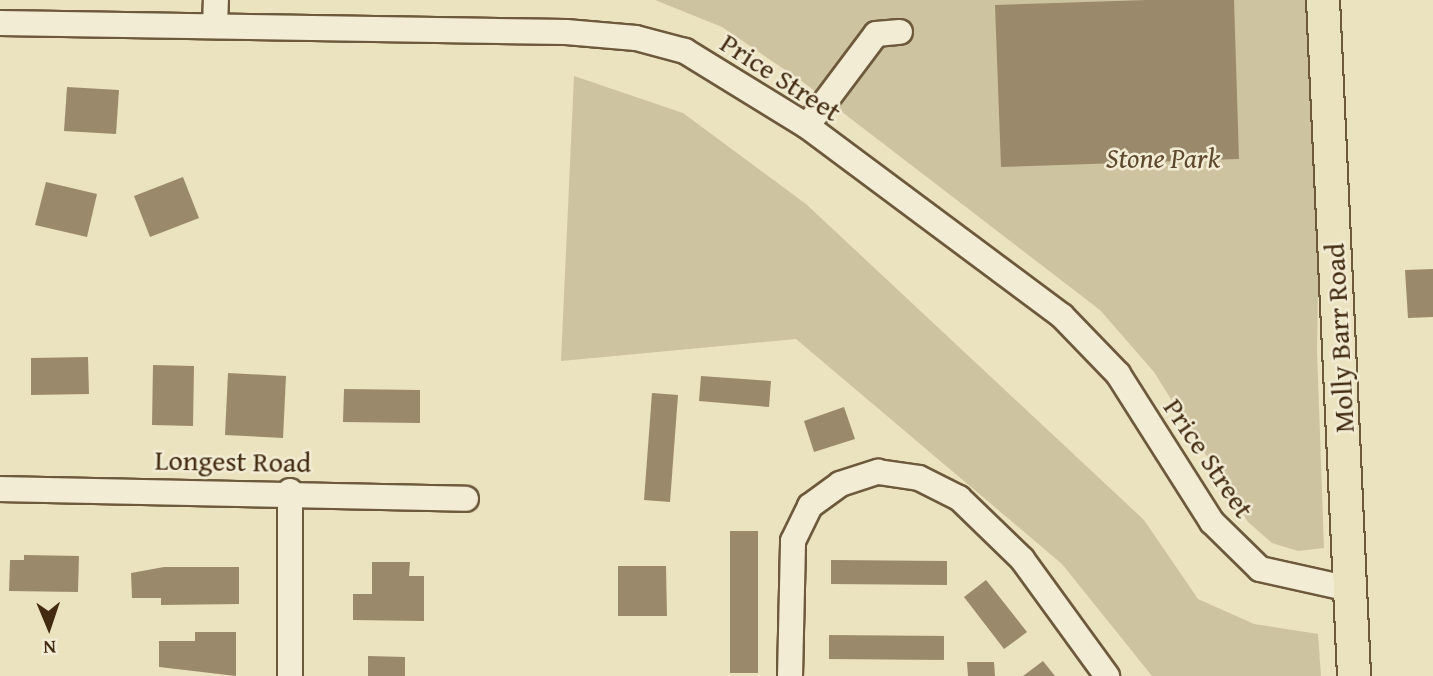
<!DOCTYPE html>
<style>
body{margin:0}
#map{position:relative;width:1433px;height:676px;overflow:hidden;background:#ebe2bf;font-family:"Gentium Book Plus",serif}
div>[style]{position:absolute}
.green>*{inset:0;background:#cec3a1}
.building>*{inset:0;background:#9a8a6b}
.roads{filter:drop-shadow(2px 0 #6d593c) drop-shadow(-2px 0 #6d593c) drop-shadow(0 2px #6d593c) drop-shadow(0 -2px #6d593c)}
.minor>*{height:24px;margin:-12px;padding:0 12px;transform-origin:12px;border-radius:12px;background:#f2ecd5}
.major>*{height:32px;margin:-16px;padding:0 16px;transform-origin:16px;border-radius:16px;background:#ebe2bf}
span{translate:-50% -50%;white-space:nowrap;text-align:center;line-height:1.15;-webkit-text-stroke:5px #f2ecd5;paint-order:stroke}
.street-label{font-size:28px;color:#432b11}
.park-label{font-size:28px;color:#5f492e;font-style:italic}
.north{position:absolute;left:14px;top:592px;width:70px;height:70px;-webkit-text-stroke:5px #f2ecd5;paint-order:stroke;rotate:178deg;font-size:19px;font-weight:700;line-height:28px;text-align:center;color:#432b11}
.north::after{content:'';display:block;margin:auto;width:24px;height:32px;background:#432b11;clip-path:polygon(50% 0,100% 100%,50% 72%,0 100%)}
</style>
<div id="map">
<div class="green">
<div style="clip-path:polygon(655px 0,1323px 0,1317px 350px,1324px 548px,1298px 551px,1272px 543px,1248px 522px,1154px 372px,1100px 310px,803px 82px,722px 27px)"></div>
<div style="clip-path:polygon(574px 76px,683px 113px,806px 204px,1144px 520px,1198px 599px,1254px 624px,1318px 634px,1321px 676px,1152px 676px,1062px 564px,796px 339px,561px 361px)"></div>
</div>
<div class="building">
<div style="clip-path:polygon(1147px 0,1234px 0,1239px 159px,1001px 167px,995px 5px)"></div>
<div style="clip-path:polygon(67px 87px,119px 90px,116px 134px,64px 131px)"></div>
<div style="clip-path:polygon(183px 177px,199px 218px,150px 237px,134px 196px)"></div>
<div style="clip-path:polygon(46px 182px,97px 194px,87px 237px,35px 225px)"></div>
<div style="clip-path:polygon(1433px 269px,1433px 317px,1408px 318px,1405px 270px)"></div>
<div style="clip-path:polygon(88px 357px,89px 394px,31px 395px,31px 358px)"></div>
<div style="clip-path:polygon(153px 365px,194px 366px,193px 426px,152px 425px)"></div>
<div style="clip-path:polygon(228px 373px,286px 376px,283px 438px,225px 435px)"></div>
<div style="clip-path:polygon(701px 376px,771px 381px,769px 407px,699px 401px)"></div>
<div style="clip-path:polygon(344px 389px,420px 390px,420px 423px,343px 422px)"></div>
<div style="clip-path:polygon(652px 393px,678px 395px,670px 502px,644px 500px)"></div>
<div style="clip-path:polygon(844px 407px,855px 439px,814px 452px,804px 421px)"></div>
<div style="clip-path:polygon(730px 531px,758px 531px,758px 673px,730px 673px)"></div>
<div style="clip-path:polygon(24px 555px,79px 556px,78px 592px,9px 591px,10px 560px,24px 560px)"></div>
<div style="clip-path:polygon(831px 560px,947px 561px,947px 585px,831px 584px)"></div>
<div style="clip-path:polygon(372px 562px,410px 562px,409px 576px,424px 576px,424px 621px,353px 620px,353px 594px,372px 594px)"></div>
<div style="clip-path:polygon(618px 566px,666px 566px,667px 616px,618px 616px)"></div>
<div style="clip-path:polygon(164px 567px,239px 567px,239px 604px,161px 605px,161px 598px,132px 598px,131px 573px)"></div>
<div style="clip-path:polygon(986px 580px,1027px 632px,1004px 649px,964px 597px)"></div>
<div style="clip-path:polygon(195px 632px,236px 632px,236px 676px,159px 667px,159px 641px,195px 641px)"></div>
<div style="clip-path:polygon(829px 635px,944px 636px,944px 660px,829px 659px)"></div>
<div style="clip-path:polygon(368px 656px,405px 657px,405px 676px,368px 676px)"></div>
<div style="clip-path:polygon(1043px 661px,1055px 676px,1023px 676px)"></div>
<div style="clip-path:polygon(967px 662px,994px 662px,995px 676px,968px 676px)"></div>
</div>
<div class="roads">
<div class="minor">
<div style="left:0;top:23px;width:566px;rotate:0.91deg"></div>
<div style="left:566px;top:32px;width:70px;rotate:4.9deg"></div>
<div style="left:636px;top:38px;width:51px;rotate:14.9deg"></div>
<div style="left:685px;top:51px;width:143px;rotate:31.6deg"></div>
<div style="left:807px;top:126px;width:318px;rotate:36.7deg"></div>
<div style="left:1062px;top:316px;width:81px;rotate:46deg"></div>
<div style="left:1118px;top:374px;width:175px;rotate:57.6deg"></div>
<div style="left:1212px;top:522px;width:67px;rotate:44.4deg"></div>
<div style="left:1260px;top:569px;width:92px;rotate:12.5deg"></div>
<div style="left:215px;top:26px;width:26px;rotate:-88deg"></div>
<div style="left:807px;top:126px;width:115px;rotate:-53.1deg"></div>
<div style="left:876px;top:34px;width:24px;rotate:-5deg"></div>
<div style="left:0;top:489px;width:466px;rotate:1.2deg"></div>
<div style="left:290px;top:491px;width:185px;rotate:90deg"></div>
<div style="left:790px;top:676px;width:135px;rotate:-88.7deg"></div>
<div style="left:793px;top:541px;width:39px;rotate:-64deg"></div>
<div style="left:810px;top:506px;width:37px;rotate:-36deg"></div>
<div style="left:840px;top:484px;width:40px;rotate:-18deg"></div>
<div style="left:878px;top:472px;width:41px;rotate:8.3deg"></div>
<div style="left:919px;top:478px;width:45px;rotate:26.6deg"></div>
<div style="left:959px;top:498px;width:88px;rotate:44.1deg"></div>
<div style="left:1022px;top:559px;width:145px;rotate:54deg"></div>
</div>
<div class="major">
<div style="left:1323px;top:0;width:677px;rotate:87.37deg"></div>
</div>
</div>
<div class="street-label">
<span style="left:781px;top:77px;rotate:33deg">Price Street</span>
<span style="left:1339px;top:338px;rotate:-93deg">Molly Barr Road</span>
<span style="left:1209px;top:458px;rotate:56deg">Price Street</span>
<span style="left:233px;top:461px;rotate:1deg">Longest Road</span>
</div>
<div class="park-label">
<span style="left:1163px;top:158px">Stone Park</span>
</div>
<div class="north">N</div>
</div>
